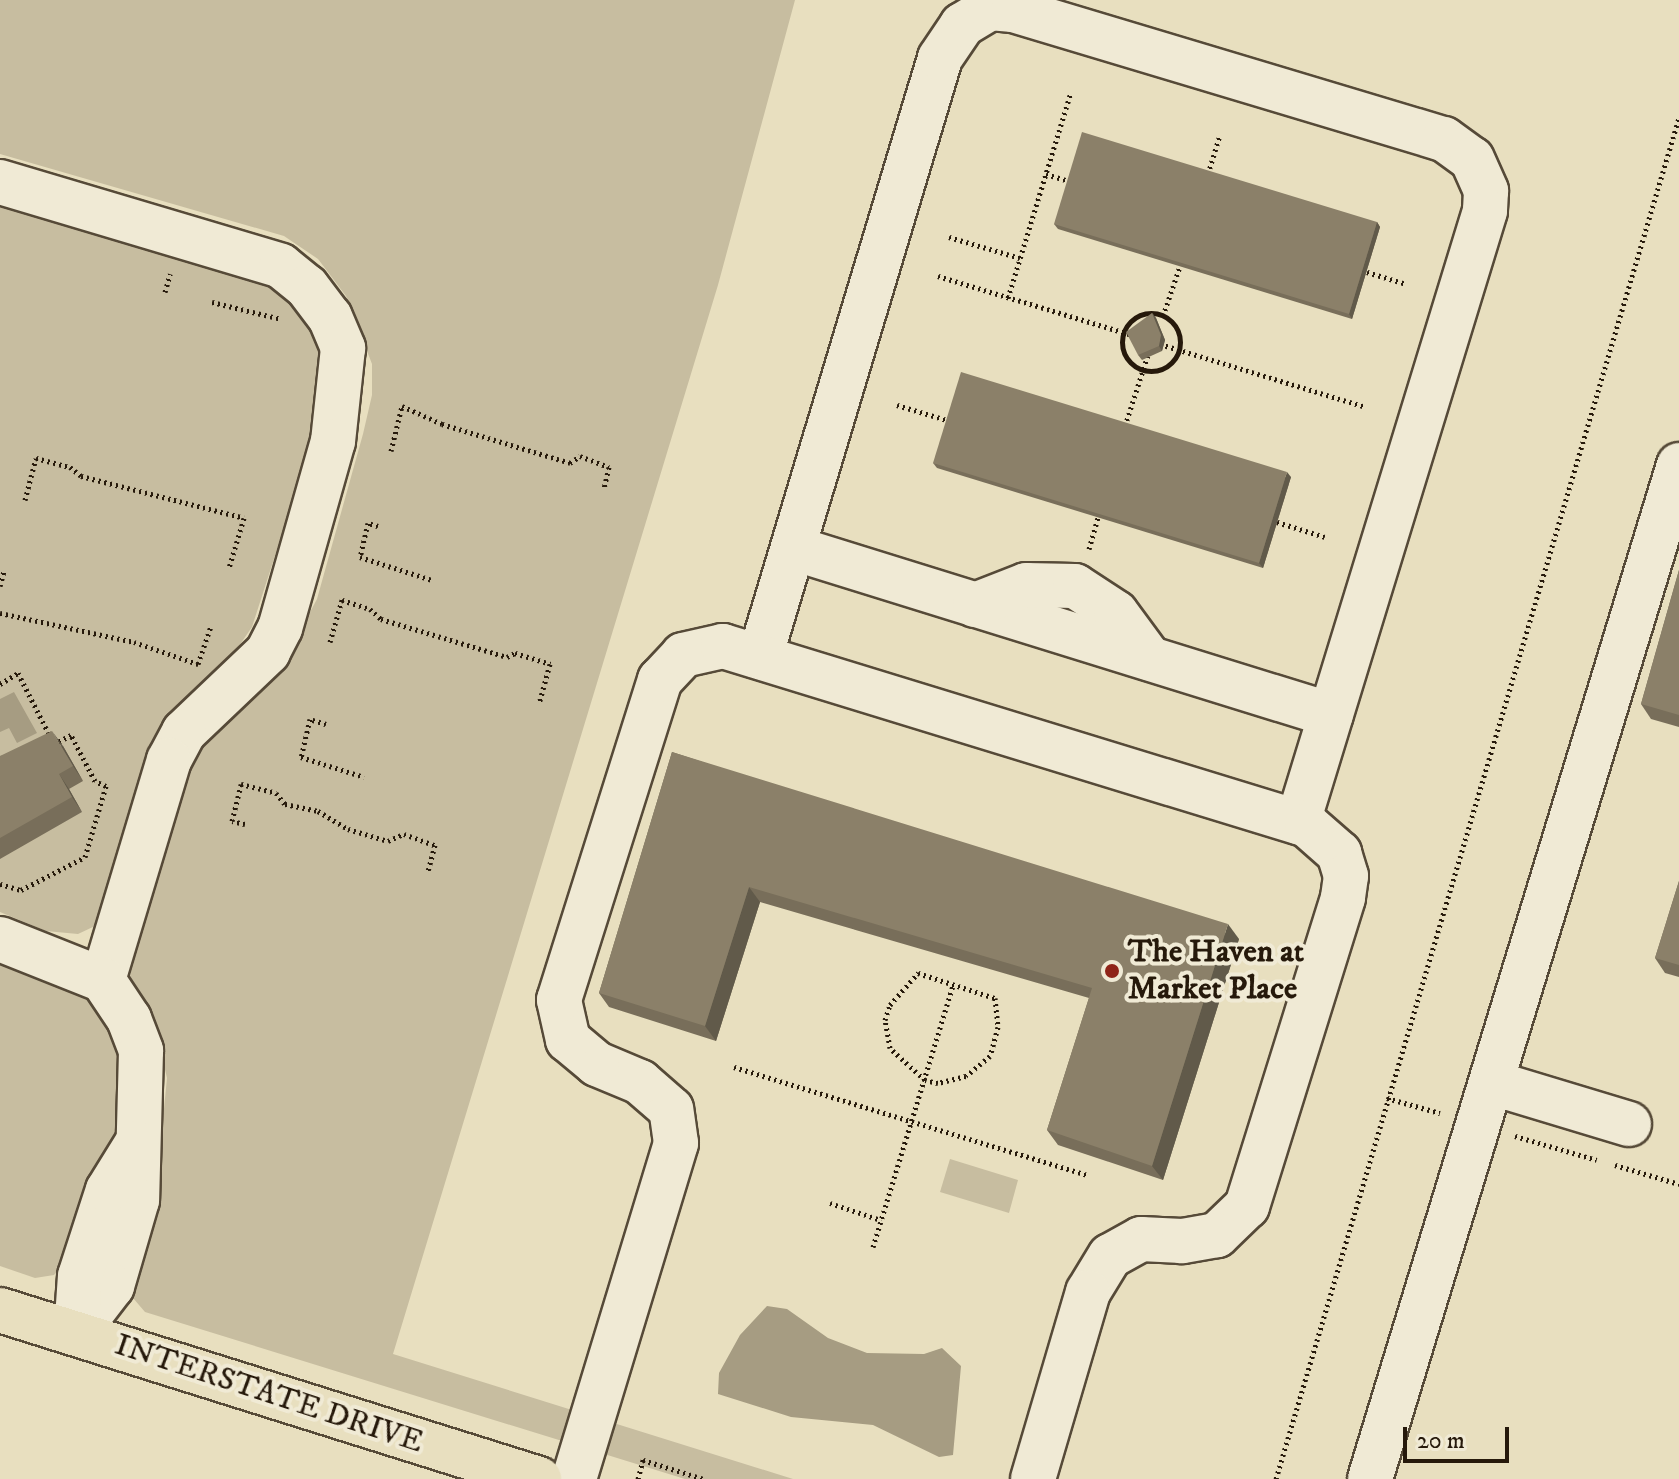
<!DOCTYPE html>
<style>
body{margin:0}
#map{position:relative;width:1679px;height:1479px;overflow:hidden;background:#e8dfbf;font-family:"IM FELL DW Pica",serif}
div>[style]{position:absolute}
.green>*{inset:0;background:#c7bda0}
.water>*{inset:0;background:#a69c82}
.path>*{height:5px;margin-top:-2.5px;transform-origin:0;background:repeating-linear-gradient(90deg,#26190b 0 2px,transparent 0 6px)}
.path>.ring{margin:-2.5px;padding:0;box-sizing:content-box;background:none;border:5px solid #26190b;border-radius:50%}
.roads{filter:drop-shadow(2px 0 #564a38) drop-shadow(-2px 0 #564a38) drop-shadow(0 2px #564a38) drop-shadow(0 -2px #564a38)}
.minor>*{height:44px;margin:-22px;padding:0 22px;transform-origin:22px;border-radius:22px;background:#f0ead5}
.major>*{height:44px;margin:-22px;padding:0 22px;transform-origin:22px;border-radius:22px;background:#e8dfbf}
.wall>*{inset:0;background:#786e5a}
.shaded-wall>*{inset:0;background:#615a4a}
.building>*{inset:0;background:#8b8069}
.dots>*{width:22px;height:22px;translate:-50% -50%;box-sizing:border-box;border:4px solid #f0ead5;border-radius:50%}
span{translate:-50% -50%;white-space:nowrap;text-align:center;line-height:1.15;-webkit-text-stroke:8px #f0ead5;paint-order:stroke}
.poi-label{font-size:32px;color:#26190b;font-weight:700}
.left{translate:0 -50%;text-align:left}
.street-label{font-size:32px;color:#26190b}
.scale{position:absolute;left:1403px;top:1427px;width:106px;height:36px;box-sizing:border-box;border:4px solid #26190b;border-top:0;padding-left:10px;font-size:24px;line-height:28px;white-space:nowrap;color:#26190b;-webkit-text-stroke:6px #f0ead5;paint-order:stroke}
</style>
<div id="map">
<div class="green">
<div style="clip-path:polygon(0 0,795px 0,718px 285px,393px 1354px,793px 1479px,685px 1479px,145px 1312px,127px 1291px,162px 1129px,167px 1078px,152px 1014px,130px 978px,131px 951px,187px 777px,201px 750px,282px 665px,317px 599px,363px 434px,372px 395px,372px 364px,346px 296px,318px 259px,284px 236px,0 154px)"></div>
<div style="clip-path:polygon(0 202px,263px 280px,309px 323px,321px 350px,322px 410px,252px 627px,230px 659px,107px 907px,95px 926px,78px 934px,46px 931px,0 912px)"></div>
<div style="clip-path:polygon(0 954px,46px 969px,95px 1002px,122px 1054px,123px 1106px,76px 1250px,54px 1275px,35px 1278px,0 1266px)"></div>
<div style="clip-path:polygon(950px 1159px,1018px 1180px,1009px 1213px,940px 1192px)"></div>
</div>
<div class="water">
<div style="clip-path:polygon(14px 692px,37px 733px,17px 743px,9px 728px,0 732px,0 699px)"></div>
<div style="clip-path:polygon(767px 1306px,787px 1309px,828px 1338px,867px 1353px,924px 1354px,942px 1348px,961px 1366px,953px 1455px,939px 1457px,873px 1425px,791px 1417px,718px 1394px,719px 1373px,740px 1335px)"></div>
</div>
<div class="path">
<div style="left:1046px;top:174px;width:27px;rotate:17deg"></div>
<div style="left:1208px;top:174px;width:39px;rotate:-73deg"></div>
<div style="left:949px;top:237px;width:74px;rotate:16.5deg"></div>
<div style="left:1367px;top:272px;width:39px;rotate:17deg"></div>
<div style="left:938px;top:276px;width:203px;rotate:16.9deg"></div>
<div style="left:165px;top:292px;width:19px;rotate:-74deg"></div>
<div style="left:1008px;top:298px;width:215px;rotate:-73deg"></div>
<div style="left:212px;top:302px;width:71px;rotate:13.8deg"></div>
<div class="ring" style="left:1122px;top:313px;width:53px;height:53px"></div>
<div style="left:1163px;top:316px;width:53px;rotate:-71.2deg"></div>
<div style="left:1160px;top:344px;width:215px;rotate:17deg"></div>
<div style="left:897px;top:405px;width:55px;rotate:16.8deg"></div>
<div style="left:1125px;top:426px;width:75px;rotate:-72.1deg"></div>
<div style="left:391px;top:451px;width:46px;rotate:-76.3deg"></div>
<div style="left:402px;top:406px;width:44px;rotate:24.2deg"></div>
<div style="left:442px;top:424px;width:134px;rotate:16.9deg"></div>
<div style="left:570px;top:463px;width:12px;rotate:-35deg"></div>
<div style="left:580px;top:456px;width:31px;rotate:21deg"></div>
<div style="left:609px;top:467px;width:22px;rotate:103deg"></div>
<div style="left:25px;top:500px;width:43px;rotate:-75.3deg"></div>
<div style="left:36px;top:458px;width:35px;rotate:15deg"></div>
<div style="left:70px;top:467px;width:14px;rotate:39deg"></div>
<div style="left:81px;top:476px;width:168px;rotate:14.4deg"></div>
<div style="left:244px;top:518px;width:52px;rotate:106.7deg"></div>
<div style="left:1277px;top:522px;width:50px;rotate:17.4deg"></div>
<div style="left:378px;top:526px;width:10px;rotate:-163deg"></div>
<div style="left:368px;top:523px;width:35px;rotate:103deg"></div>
<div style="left:360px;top:557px;width:76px;rotate:17.7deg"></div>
<div style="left:1089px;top:549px;width:33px;rotate:-74deg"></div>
<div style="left:0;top:586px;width:16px;rotate:-75deg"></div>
<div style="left:0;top:613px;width:137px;rotate:12.2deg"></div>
<div style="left:134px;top:642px;width:68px;rotate:19deg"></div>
<div style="left:198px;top:664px;width:40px;rotate:-71.1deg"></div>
<div style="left:330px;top:642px;width:44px;rotate:-74.1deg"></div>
<div style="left:342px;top:600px;width:29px;rotate:18deg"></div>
<div style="left:370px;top:609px;width:15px;rotate:42deg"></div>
<div style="left:381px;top:619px;width:132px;rotate:16.8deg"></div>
<div style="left:507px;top:657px;width:9px;rotate:-27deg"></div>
<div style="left:515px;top:653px;width:37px;rotate:17deg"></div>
<div style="left:550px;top:664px;width:41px;rotate:105.4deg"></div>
<div style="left:0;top:684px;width:21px;rotate:-31deg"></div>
<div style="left:18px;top:673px;width:68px;rotate:63.1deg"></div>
<div style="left:49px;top:734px;width:5px;rotate:158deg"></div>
<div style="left:326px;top:724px;width:17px;rotate:-163deg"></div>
<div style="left:310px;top:719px;width:39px;rotate:103deg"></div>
<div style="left:301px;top:757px;width:66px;rotate:17.6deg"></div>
<div style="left:245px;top:824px;width:13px;rotate:-167deg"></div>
<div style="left:232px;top:821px;width:38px;rotate:-76deg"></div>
<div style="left:241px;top:784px;width:36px;rotate:14deg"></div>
<div style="left:276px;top:793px;width:14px;rotate:51deg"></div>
<div style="left:285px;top:804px;width:34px;rotate:12deg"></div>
<div style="left:318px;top:811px;width:35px;rotate:31deg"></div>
<div style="left:348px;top:829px;width:42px;rotate:16.7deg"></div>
<div style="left:388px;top:841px;width:17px;rotate:-24deg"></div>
<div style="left:404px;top:834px;width:33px;rotate:20deg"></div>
<div style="left:435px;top:845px;width:28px;rotate:105deg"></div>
<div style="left:0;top:884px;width:22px;rotate:16deg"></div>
<div style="left:21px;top:890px;width:72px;rotate:-27.3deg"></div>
<div style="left:85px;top:857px;width:74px;rotate:-73.5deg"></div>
<div style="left:106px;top:786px;width:12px;rotate:-156deg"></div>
<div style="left:95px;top:781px;width:52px;rotate:-117.6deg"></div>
<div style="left:71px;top:735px;width:19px;rotate:152deg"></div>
<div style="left:918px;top:973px;width:81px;rotate:18deg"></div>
<div style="left:995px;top:998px;width:29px;rotate:84deg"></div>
<div style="left:998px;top:1027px;width:30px;rotate:105deg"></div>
<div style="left:990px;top:1056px;width:31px;rotate:140deg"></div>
<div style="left:966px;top:1076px;width:29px;rotate:166deg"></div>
<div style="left:938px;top:1083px;width:13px;rotate:-167deg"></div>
<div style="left:925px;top:1080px;width:47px;rotate:-137.6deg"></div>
<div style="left:890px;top:1048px;width:28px;rotate:-100deg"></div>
<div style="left:885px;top:1020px;width:16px;rotate:-72deg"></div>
<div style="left:890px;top:1005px;width:43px;rotate:-48.8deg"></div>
<div style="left:734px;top:1067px;width:370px;rotate:17deg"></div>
<div style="left:1387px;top:1098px;width:55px;rotate:15.8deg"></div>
<div style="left:1515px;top:1136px;width:85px;rotate:16.3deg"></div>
<div style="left:1615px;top:1165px;width:67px;rotate:16.5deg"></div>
<div style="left:830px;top:1203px;width:54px;rotate:18.4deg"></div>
<div style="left:873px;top:1247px;width:274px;rotate:-73deg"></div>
<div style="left:638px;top:1479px;width:20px;rotate:-75deg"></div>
<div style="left:643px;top:1460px;width:64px;rotate:17.3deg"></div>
<div style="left:1276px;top:1479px;width:1419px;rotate:-73.51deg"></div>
</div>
<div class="roads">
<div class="minor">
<div style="left:0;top:182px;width:293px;rotate:16.6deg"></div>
<div style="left:281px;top:266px;width:33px;rotate:39deg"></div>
<div style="left:307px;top:287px;width:38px;rotate:53deg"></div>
<div style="left:330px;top:317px;width:34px;rotate:67deg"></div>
<div style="left:343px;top:348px;width:94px;rotate:96.1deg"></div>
<div style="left:333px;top:441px;width:194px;rotate:105.8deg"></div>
<div style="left:280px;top:628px;width:27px;rotate:117deg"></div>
<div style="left:268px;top:652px;width:116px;rotate:136.4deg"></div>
<div style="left:184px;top:732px;width:32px;rotate:118deg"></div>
<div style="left:169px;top:760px;width:230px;rotate:106.7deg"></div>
<div style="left:793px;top:548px;width:563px;rotate:17.24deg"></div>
<div style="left:975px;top:605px;width:55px;rotate:-21.4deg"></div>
<div style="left:1026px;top:585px;width:49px;rotate:1.2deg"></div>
<div style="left:1075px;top:586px;width:49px;rotate:33.4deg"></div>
<div style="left:1116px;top:613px;width:56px;rotate:53.7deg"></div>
<div style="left:760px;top:657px;width:625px;rotate:-73.27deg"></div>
<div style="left:940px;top:58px;width:40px;rotate:-56deg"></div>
<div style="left:962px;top:25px;width:33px;rotate:-31deg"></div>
<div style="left:990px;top:8px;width:23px;rotate:5deg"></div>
<div style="left:1013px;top:10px;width:450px;rotate:16.7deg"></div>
<div style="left:1444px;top:139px;width:34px;rotate:36deg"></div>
<div style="left:1472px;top:159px;width:35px;rotate:66deg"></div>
<div style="left:1486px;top:191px;width:20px;rotate:93deg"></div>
<div style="left:1485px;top:211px;width:639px;rotate:107.02deg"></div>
<div style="left:0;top:939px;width:111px;rotate:21.7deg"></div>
<div style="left:103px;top:980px;width:47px;rotate:56.3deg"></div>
<div style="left:129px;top:1019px;width:34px;rotate:69deg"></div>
<div style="left:141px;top:1051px;width:149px;rotate:91.5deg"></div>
<div style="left:137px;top:1200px;width:90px;rotate:106.2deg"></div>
<div style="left:112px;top:1286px;width:59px;rotate:127.5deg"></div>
<div style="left:1493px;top:1083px;width:142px;rotate:16.8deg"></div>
<div style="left:76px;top:1333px;width:57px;rotate:-86deg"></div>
<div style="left:80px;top:1276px;width:90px;rotate:-72deg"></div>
<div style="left:108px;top:1190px;width:55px;rotate:-58.3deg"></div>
<div style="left:574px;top:1479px;width:351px;rotate:-73.1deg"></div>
<div style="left:676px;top:1143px;width:34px;rotate:-98deg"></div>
<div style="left:671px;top:1109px;width:41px;rotate:-138.9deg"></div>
<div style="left:640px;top:1082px;width:47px;rotate:-157.3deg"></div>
<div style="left:597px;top:1064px;width:38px;rotate:-140deg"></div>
<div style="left:568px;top:1040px;width:41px;rotate:-102.7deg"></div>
<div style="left:559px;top:1000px;width:336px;rotate:-72.5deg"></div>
<div style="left:660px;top:680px;width:34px;rotate:-47deg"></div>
<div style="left:683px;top:655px;width:41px;rotate:-12.7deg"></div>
<div style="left:723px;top:646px;width:611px;rotate:17.04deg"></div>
<div style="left:1307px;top:825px;width:43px;rotate:41.2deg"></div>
<div style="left:1339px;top:853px;width:24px;rotate:73deg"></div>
<div style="left:1346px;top:876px;width:22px;rotate:98deg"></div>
<div style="left:1343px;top:898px;width:323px;rotate:107.3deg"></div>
<div style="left:1247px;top:1206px;width:42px;rotate:136deg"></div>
<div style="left:1217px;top:1235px;width:36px;rotate:170deg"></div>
<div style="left:1182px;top:1241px;width:41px;rotate:-177.2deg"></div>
<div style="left:1141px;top:1239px;width:35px;rotate:151deg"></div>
<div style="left:1110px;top:1256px;width:42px;rotate:121.4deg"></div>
<div style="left:1088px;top:1292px;width:195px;rotate:106.4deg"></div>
<div style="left:1370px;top:1479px;width:1060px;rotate:-73.05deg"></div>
</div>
<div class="major">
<div style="left:0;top:1310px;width:565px;rotate:17.41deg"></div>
</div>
</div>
<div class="wall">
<div style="clip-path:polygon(1377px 222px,1380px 227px,1352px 319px,1058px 229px,1054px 224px)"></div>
<div style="clip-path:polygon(1152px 313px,1156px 318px,1165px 340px,1162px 351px,1142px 360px,1138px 355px)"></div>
<div style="clip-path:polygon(933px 463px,1291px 477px,1263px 568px,937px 468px)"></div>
<div style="clip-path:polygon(1679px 570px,1679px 727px,1651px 719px,1641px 704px)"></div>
<div style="clip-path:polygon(63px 746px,83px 781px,69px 789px,82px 812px,0 859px,0 756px)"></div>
<div style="clip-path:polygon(672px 752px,1239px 939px,1163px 1180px,1058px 1145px,1047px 1130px,1089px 998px,760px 902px,716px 1041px,609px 1007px,599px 993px)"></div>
<div style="clip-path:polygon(1679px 881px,1679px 977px,1665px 973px,1655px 958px)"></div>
</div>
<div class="shaded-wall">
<div style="clip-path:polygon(1377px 222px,1380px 227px,1352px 319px,1349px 314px)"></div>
<div style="clip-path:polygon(1152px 313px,1156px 318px,1165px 340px,1162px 351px,1159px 346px)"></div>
<div style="clip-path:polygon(1287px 472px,1291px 477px,1263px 568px,1259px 563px)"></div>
<div style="clip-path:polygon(52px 731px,63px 746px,83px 781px,73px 766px)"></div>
<div style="clip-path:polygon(59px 774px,69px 789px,82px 812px,72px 797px)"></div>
<div style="clip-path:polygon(749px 887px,760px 902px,716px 1041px,705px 1026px)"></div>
<div style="clip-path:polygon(1228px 924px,1239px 939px,1163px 1180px,1152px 1166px)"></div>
</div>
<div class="building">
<div style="clip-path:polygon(1082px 132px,1377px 222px,1349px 314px,1054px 224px)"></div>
<div style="clip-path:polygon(1152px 313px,1161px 335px,1159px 346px,1138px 355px,1126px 332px)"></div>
<div style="clip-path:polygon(961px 372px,1287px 472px,1259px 563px,933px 463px)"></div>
<div style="clip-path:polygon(1679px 570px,1679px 715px,1641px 704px)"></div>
<div style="clip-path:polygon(52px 731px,73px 766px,59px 774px,72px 797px,0 838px,0 756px)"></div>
<div style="clip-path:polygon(672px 752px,1228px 924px,1152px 1166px,1047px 1130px,1092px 988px,749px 887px,705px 1026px,599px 993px)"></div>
<div style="clip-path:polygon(1679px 881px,1679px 965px,1655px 958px)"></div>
</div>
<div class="dots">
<div style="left:1112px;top:971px;background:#8f2418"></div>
</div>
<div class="poi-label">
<span class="left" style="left:1128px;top:971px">The Haven at<br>Market Place</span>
</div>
<div class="street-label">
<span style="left:269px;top:1394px;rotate:18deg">INTERSTATE DRIVE</span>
</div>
<div class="scale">20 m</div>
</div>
